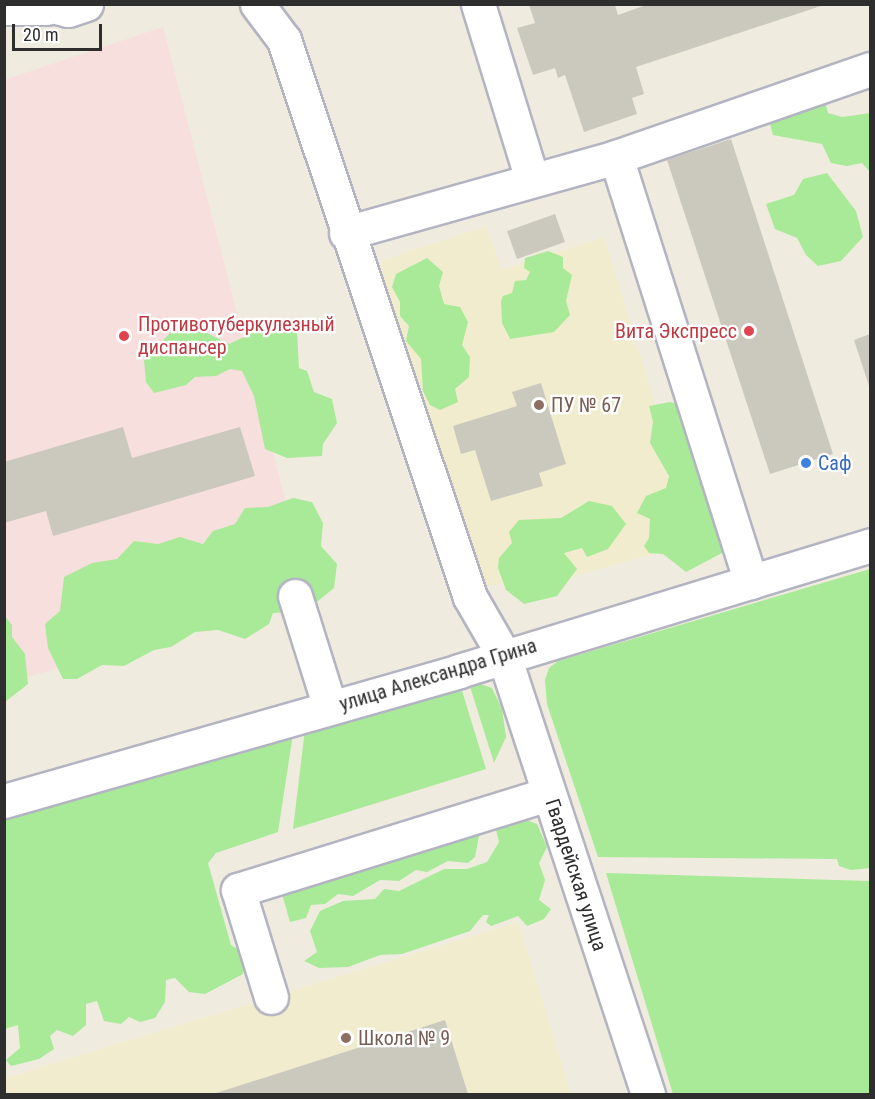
<!DOCTYPE html>
<meta charset="utf-8">
<style>
body{margin:0}
#map{position:relative;width:875px;height:1099px;overflow:hidden;background:#f0ebdf;font-family:"Roboto Condensed",sans-serif}
div>[style]{position:absolute}
.education>*{inset:0;background:#f2ecce}
.medical>*{inset:0;background:#f6dfdd}
.green>*{inset:0;background:#a8ea98}
.building>*{inset:0;background:#cbc9be}
.roads{filter:drop-shadow(2px 0 #b3b4c2) drop-shadow(-2px 0 #b3b4c2) drop-shadow(0 2px #b3b4c2) drop-shadow(0 -2px #b3b4c2)}
.minor>*{height:33px;margin:-16.5px;padding:0 16.5px;transform-origin:16.5px;border-radius:16.5px;background:#fff}
.dots>*{width:16px;height:16px;translate:-50% -50%;box-sizing:border-box;border:3px solid #fff;border-radius:50%}
span{translate:-50% -50%;white-space:nowrap;text-align:center;line-height:1.15;-webkit-text-stroke:4.5px #fff;paint-order:stroke}
.health-label{font-size:20px;color:#be3a42}
.left{translate:0 -50%;text-align:left}
.right{translate:-100% -50%;text-align:right}
.education-label{font-size:20px;color:#785e54}
.shop-label{font-size:20px;color:#366cbe}
.street-label{font-size:20px;color:#2e2e2e}
.frame{position:absolute;inset:0;border:6px solid #2e2e2e;pointer-events:none}
.scale{position:absolute;left:12px;top:24px;width:90px;height:27px;box-sizing:border-box;border:3px solid #2e2e2e;border-top:0;padding-left:8px;font-size:18px;line-height:21px;white-space:nowrap;color:#2e2e2e;-webkit-text-stroke:4px #fff;paint-order:stroke}
</style>
<div id="map">
<div class="education">
<div style="clip-path:polygon(486px 226px,502px 270px,604px 237px,697px 541px,513px 594px,506px 582px,480px 588px,379px 269px,383px 260px)"></div>
<div style="clip-path:polygon(518px 922px,571px 1094px,5px 1094px,5px 1078px)"></div>
</div>
<div class="medical">
<div style="clip-path:polygon(163px 27px,309px 592px,5px 684px,4px 80px)"></div>
</div>
<div class="green">
<div style="clip-path:polygon(823px 94px,828px 113px,842px 117px,870px 113px,870px 172px,862px 163px,847px 166px,831px 163px,822px 144px,773px 135px,763px 97px)"></div>
<div style="clip-path:polygon(827px 173px,856px 211px,863px 237px,841px 261px,818px 266px,806px 255px,797px 238px,775px 229px,766px 204px,794px 195px,803px 179px)"></div>
<div style="clip-path:polygon(548px 251px,563px 257px,563px 268px,572px 275px,566px 301px,570px 315px,554px 332px,510px 339px,502px 323px,501px 301px,503px 296px,512px 293px,515px 281px,526px 280px,530px 272px,524px 268px,525px 258px)"></div>
<div style="clip-path:polygon(427px 258px,443px 272px,439px 286px,444px 304px,460px 307px,468px 322px,462px 345px,470px 357px,469px 377px,455px 389px,458px 402px,440px 410px,430px 405px,423px 391px,421px 359px,406px 341px,409px 326px,400px 316px,400px 302px,392px 287px,396px 274px)"></div>
<div style="clip-path:polygon(269px 325px,297px 331px,299px 368px,307px 371px,314px 392px,332px 399px,337px 423px,323px 444px,322px 456px,287px 458px,265px 449px,254px 396px,242px 371px,230px 369px,216px 376px,195px 377px,186px 385px,154px 393px,146px 382px,144px 360px,177px 326px,201px 330px,229px 344px)"></div>
<div style="clip-path:polygon(670px 402px,687px 407px,724px 525px,724px 552px,686px 572px,663px 554px,649px 553px,644px 546px,649px 538px,650px 519px,637px 513px,646px 496px,666px 488px,669px 476px,650px 443px,653px 422px,649px 406px)"></div>
<div style="clip-path:polygon(293px 498px,312px 502px,323px 523px,321px 546px,337px 564px,334px 588px,313px 605px,293px 612px,273px 613px,269px 624px,245px 639px,218px 630px,195px 632px,171px 647px,154px 650px,124px 666px,102px 665px,77px 679px,63px 679px,48px 648px,45px 624px,60px 611px,64px 577px,92px 563px,117px 559px,134px 541px,158px 544px,180px 537px,203px 544px,213px 531px,235px 524px,245px 508px,268px 507px)"></div>
<div style="clip-path:polygon(589px 501px,612px 506px,626px 524px,608px 549px,587px 557px,582px 548px,564px 553px,577px 569px,557px 596px,524px 604px,506px 590px,498px 568px,499px 558px,512px 543px,509px 532px,519px 520px,561px 518px)"></div>
<div style="clip-path:polygon(870px 569px,870px 868px,851px 870px,839px 866px,837px 859px,598px 857px,547px 704px,545px 680px,549px 668px,558px 661px)"></div>
<div style="clip-path:polygon(4px 615px,12px 625px,12px 637px,25px 654px,28px 684px,5px 702px)"></div>
<div style="clip-path:polygon(468px 680px,492px 688px,502px 709px,506px 737px,494px 763px)"></div>
<div style="clip-path:polygon(459px 681px,486px 769px,293px 829px,305px 729px)"></div>
<div style="clip-path:polygon(293px 734px,278px 832px,216px 853px,208px 863px,231px 945px,247px 955px,243px 974px,205px 994px,189px 992px,175px 978px,166px 980px,165px 1002px,155px 1018px,140px 1022px,129px 1017px,121px 1024px,104px 1021px,97px 1001px,86px 1004px,86px 1025px,73px 1036px,57px 1030px,50px 1036px,54px 1049px,39px 1059px,11px 1066px,6px 1060px,20px 1048px,18px 1025px,5px 1029px,5px 815px)"></div>
<div style="clip-path:polygon(516px 816px,537px 824px,547px 847px,539px 863px,545px 880px,539px 900px,551px 909px,544px 919px,527px 926px,518px 916px,491px 926px,486px 922px,489px 915px,483px 915px,470px 931px,402px 954px,380px 955px,348px 967px,319px 968px,304px 961px,317px 952px,310px 931px,320px 911px,343px 901px,375px 899px,384px 889px,399px 891px,444px 869px,467px 869px,487px 862px,499px 842px,494px 822px)"></div>
<div style="clip-path:polygon(480px 831px,475px 857px,468px 863px,448px 861px,427px 872px,416px 870px,399px 881px,380px 880px,353px 896px,338px 894px,325px 904px,311px 905px,306px 918px,290px 922px,282px 894px,286px 880px)"></div>
<div style="clip-path:polygon(606px 873px,870px 881px,870px 1094px,673px 1094px)"></div>
</div>
<div class="building">
<div style="clip-path:polygon(649px 4px,824px 4px,824px 5px,636px 67px,644px 94px,632px 98px,637px 114px,584px 132px,565px 75px,558px 78px,555px 68px,533px 75px,517px 28px,535px 23px,529px 5px,615px 5px,618px 15px)"></div>
<div style="clip-path:polygon(731px 139px,833px 454px,770px 474px,667px 160px)"></div>
<div style="clip-path:polygon(555px 214px,565px 242px,517px 259px,507px 231px)"></div>
<div style="clip-path:polygon(870px 334px,870px 389px,854px 340px)"></div>
<div style="clip-path:polygon(541px 383px,566px 464px,539px 473px,543px 486px,491px 501px,475px 450px,461px 454px,453px 426px,517px 406px,512px 392px)"></div>
<div style="clip-path:polygon(123px 427px,132px 458px,240px 427px,255px 476px,53px 536px,46px 511px,4px 523px,4px 462px)"></div>
<div style="clip-path:polygon(445px 1020px,468px 1094px,213px 1094px)"></div>
</div>
<div class="roads">
<div class="minor">
<div style="left:43px;top:4px;width:26px;rotate:13deg"></div>
<div style="left:68px;top:10px;width:19px;rotate:-18deg"></div>
<div style="left:257px;top:4px;width:45px;rotate:53.1deg"></div>
<div style="left:284px;top:40px;width:587px;rotate:71.53deg"></div>
<div style="left:470px;top:597px;width:68px;rotate:60deg"></div>
<div style="left:504px;top:656px;width:461px;rotate:71.8deg"></div>
<div style="left:478px;top:4px;width:184px;rotate:72.9deg"></div>
<div style="left:4px;top:8px;width:42px"></div>
<div style="left:616px;top:157px;width:446px;rotate:72.4deg"></div>
<div style="left:346px;top:233px;width:280px;rotate:-15.7deg"></div>
<div style="left:616px;top:157px;width:269px;rotate:-19.1deg"></div>
<div style="left:295px;top:596px;width:117px;rotate:72.6deg"></div>
<div style="left:4px;top:801px;width:473px;rotate:-15.9deg"></div>
<div style="left:459px;top:671px;width:430px;rotate:-17deg"></div>
<div style="left:271px;top:997px;width:112px;rotate:-107.1deg"></div>
<div style="left:238px;top:890px;width:325px;rotate:-17.2deg"></div>
</div>
</div>
<div class="dots">
<div style="left:749px;top:331px;background:#e0444e"></div>
<div style="left:124px;top:336px;background:#e0444e"></div>
<div style="left:539px;top:405px;background:#8d6e63"></div>
<div style="left:806px;top:463px;background:#3f7fe0"></div>
<div style="left:346px;top:1038px;background:#8d6e63"></div>
</div>
<div class="health-label">
<span class="left" style="left:138px;top:336px">Противотуберкулезный<br>диспансер</span>
<span class="right" style="left:737px;top:331px">Вита Экспресс</span>
</div>
<div class="education-label">
<span class="left" style="left:551px;top:405px">ПУ № 67</span>
<span class="left" style="left:358px;top:1038px">Школа № 9</span>
</div>
<div class="shop-label">
<span class="left" style="left:818px;top:463px">Саф</span>
</div>
<div class="street-label">
<span style="left:438px;top:675px;rotate:-17deg">улица Александра Грина</span>
<span style="left:576px;top:875px;rotate:72deg">Гвардейская улица</span>
</div>
<div class="frame"></div>
<div class="scale">20 m</div>
</div>
